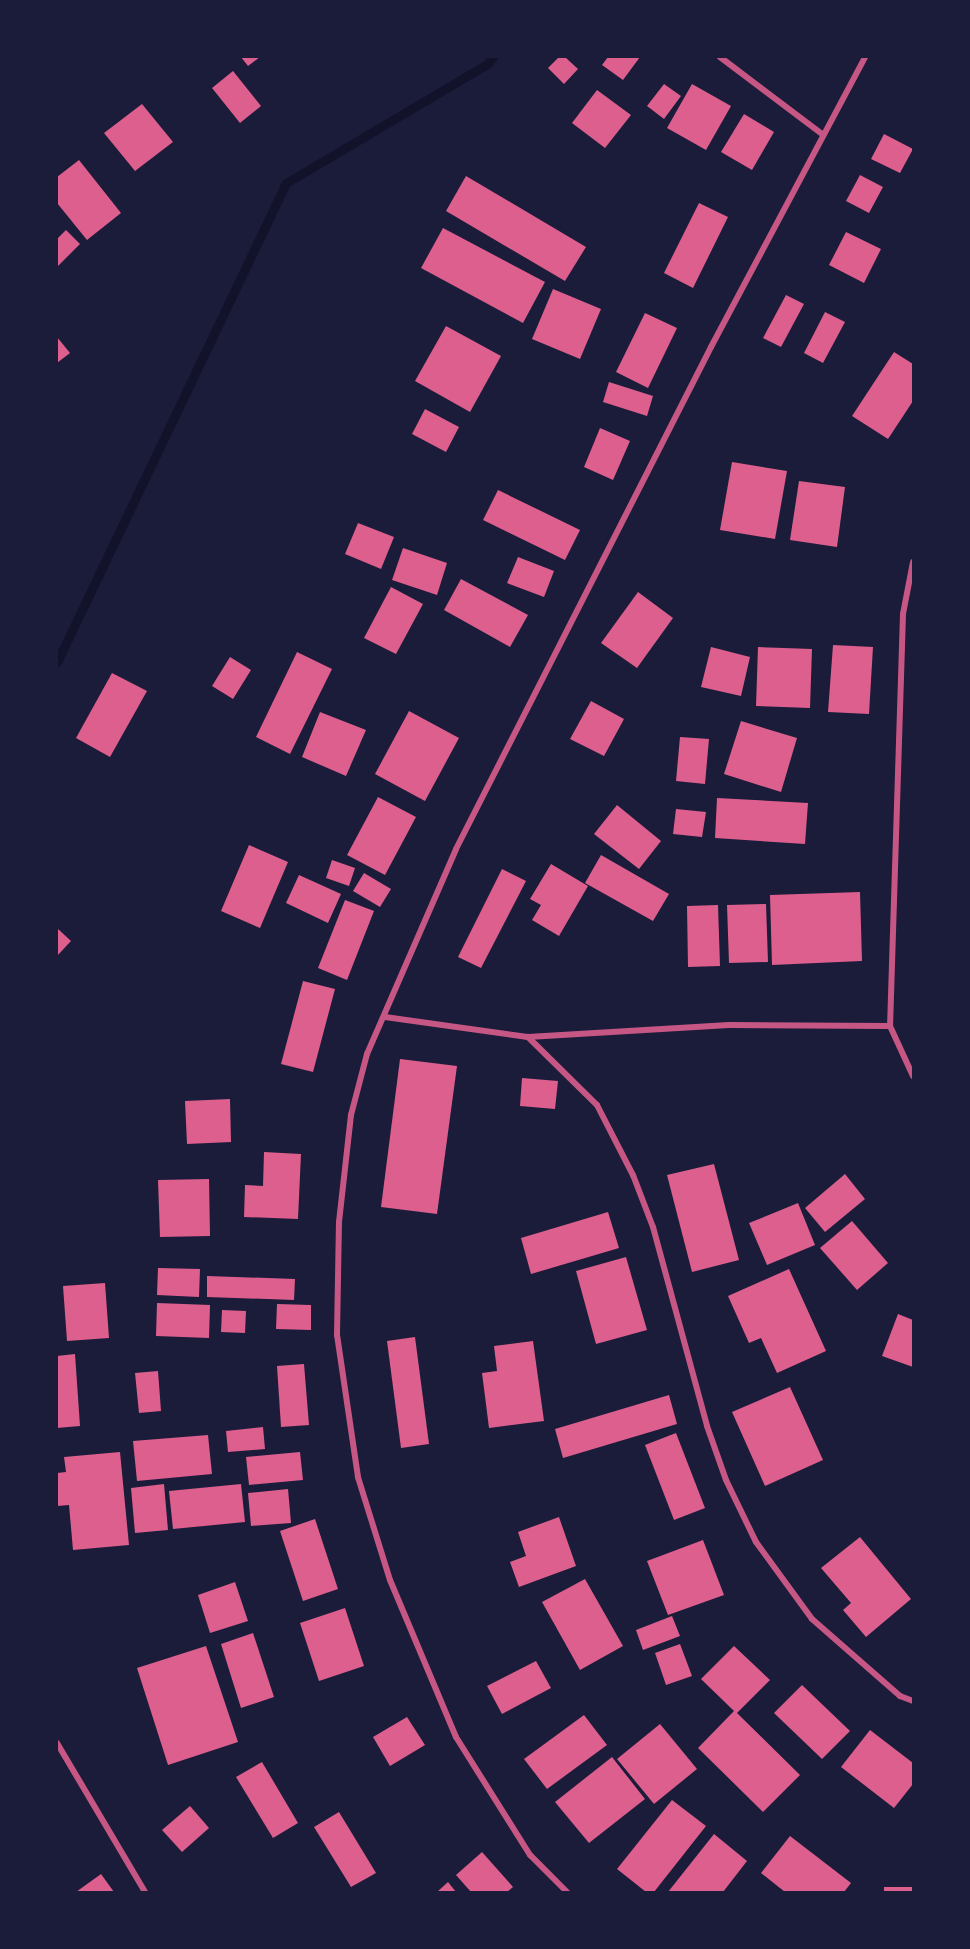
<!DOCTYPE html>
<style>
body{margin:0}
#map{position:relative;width:970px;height:1949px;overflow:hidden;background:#1b1b3a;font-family:Figtree,sans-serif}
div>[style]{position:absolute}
.stream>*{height:9px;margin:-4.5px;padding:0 4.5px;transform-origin:4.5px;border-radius:4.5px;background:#12122b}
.building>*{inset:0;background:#dd5f8e}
.minor>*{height:6px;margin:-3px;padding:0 3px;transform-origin:3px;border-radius:3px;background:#c65784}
span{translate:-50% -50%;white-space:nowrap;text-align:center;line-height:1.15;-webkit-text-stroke:4.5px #1b1b3a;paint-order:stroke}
.frame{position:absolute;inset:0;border:58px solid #1b1b3a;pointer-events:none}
</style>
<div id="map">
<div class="stream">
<div style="left:57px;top:662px;width:531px;rotate:-64.45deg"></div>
<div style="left:286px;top:183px;width:234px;rotate:-30.6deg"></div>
<div style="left:487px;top:64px;width:9px;rotate:-49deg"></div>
</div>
<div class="building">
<div style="clip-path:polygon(241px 57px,260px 57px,248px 66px)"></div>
<div style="clip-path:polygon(559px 57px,565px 57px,578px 69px,564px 84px,548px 68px)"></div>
<div style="clip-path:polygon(608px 57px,640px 57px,623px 80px,602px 65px)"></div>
<div style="clip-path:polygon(233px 71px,261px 106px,240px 123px,212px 88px)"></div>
<div style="clip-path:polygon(664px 84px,681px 96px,664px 119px,647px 106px)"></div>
<div style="clip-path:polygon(692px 84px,731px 106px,706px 150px,667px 128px)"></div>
<div style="clip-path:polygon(597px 90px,631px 115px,605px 148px,572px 123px)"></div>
<div style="clip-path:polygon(142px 104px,173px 142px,135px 171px,104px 133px)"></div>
<div style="clip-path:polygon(744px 114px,774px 132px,752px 170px,721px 152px)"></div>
<div style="clip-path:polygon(884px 134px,913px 149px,900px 173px,871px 159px)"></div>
<div style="clip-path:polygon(79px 160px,121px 213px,87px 240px,57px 203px,57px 177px)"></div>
<div style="clip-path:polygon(860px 175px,883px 187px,869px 213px,846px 201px)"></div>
<div style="clip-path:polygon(466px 176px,586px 247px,565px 281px,446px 211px)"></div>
<div style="clip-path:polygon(699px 203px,728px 217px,693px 288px,664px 273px)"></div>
<div style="clip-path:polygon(443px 228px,545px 282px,523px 323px,421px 268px)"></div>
<div style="clip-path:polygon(66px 230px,80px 244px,57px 267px,57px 239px)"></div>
<div style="clip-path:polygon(846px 232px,881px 249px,864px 283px,829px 265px)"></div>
<div style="clip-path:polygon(553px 289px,601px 309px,580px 359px,532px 339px)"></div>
<div style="clip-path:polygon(786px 295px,804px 304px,781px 347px,763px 338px)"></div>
<div style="clip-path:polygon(825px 312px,845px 322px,823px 363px,804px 353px)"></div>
<div style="clip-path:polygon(645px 313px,677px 328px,648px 388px,616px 372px)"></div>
<div style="clip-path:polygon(446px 326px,501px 356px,470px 412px,415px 381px)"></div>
<div style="clip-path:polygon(57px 337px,70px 353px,57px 363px)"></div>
<div style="clip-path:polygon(894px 352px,913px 364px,913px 401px,888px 439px,852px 416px)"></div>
<div style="clip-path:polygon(609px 382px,653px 396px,647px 416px,603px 402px)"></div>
<div style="clip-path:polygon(425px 409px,459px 427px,446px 452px,412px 434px)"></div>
<div style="clip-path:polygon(600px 428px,630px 441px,613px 480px,584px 467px)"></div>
<div style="clip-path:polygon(732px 462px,787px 471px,775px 539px,720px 530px)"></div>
<div style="clip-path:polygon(799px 481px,845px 487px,837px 547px,790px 540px)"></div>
<div style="clip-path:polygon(498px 490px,580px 530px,565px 560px,483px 520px)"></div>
<div style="clip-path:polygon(358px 523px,394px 537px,381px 569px,345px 554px)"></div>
<div style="clip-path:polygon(403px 548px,447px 563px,437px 595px,392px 580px)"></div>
<div style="clip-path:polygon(518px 557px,554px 571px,544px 597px,507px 583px)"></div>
<div style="clip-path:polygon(461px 579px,528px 615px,510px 647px,444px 610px)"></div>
<div style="clip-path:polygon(391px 587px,423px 604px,396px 654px,364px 638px)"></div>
<div style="clip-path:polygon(638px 592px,673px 618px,637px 668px,601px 643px)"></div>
<div style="clip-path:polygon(833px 645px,873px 647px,869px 714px,828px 712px)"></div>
<div style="clip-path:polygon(711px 647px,750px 657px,741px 696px,701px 687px)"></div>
<div style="clip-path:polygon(758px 647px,812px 649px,810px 708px,756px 706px)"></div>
<div style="clip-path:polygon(297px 652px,332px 669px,290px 754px,256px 737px)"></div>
<div style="clip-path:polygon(230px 657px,251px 670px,233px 699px,212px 686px)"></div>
<div style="clip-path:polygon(112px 673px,147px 691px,110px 757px,76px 738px)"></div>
<div style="clip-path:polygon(591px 701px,624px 719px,604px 756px,570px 739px)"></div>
<div style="clip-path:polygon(409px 711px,459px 738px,425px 801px,375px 774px)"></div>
<div style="clip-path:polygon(320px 712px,366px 730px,346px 776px,302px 757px)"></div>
<div style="clip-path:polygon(741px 721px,797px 738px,781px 792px,724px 774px)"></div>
<div style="clip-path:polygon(680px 737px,709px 739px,705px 784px,676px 781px)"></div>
<div style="clip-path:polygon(378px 797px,416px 817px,385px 875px,347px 855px)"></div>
<div style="clip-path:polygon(717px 798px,808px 803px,805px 844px,715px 838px)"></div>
<div style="clip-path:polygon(617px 805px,661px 841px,639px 869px,594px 834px)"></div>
<div style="clip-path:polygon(676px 809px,706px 812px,702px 837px,673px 834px)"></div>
<div style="clip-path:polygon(249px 845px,288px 862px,260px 928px,221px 911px)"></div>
<div style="clip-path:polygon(601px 855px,669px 894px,653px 921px,585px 883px)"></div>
<div style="clip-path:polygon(332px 860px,355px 868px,349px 886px,326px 878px)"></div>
<div style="clip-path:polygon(551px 864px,588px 886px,559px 936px,532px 920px,541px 905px,530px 899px)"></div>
<div style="clip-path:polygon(502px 869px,526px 881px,481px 968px,458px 957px)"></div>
<div style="clip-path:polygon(364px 873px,391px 889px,380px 907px,353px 891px)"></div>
<div style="clip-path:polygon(299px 875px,341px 894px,328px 923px,286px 903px)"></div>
<div style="clip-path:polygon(860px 892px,862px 961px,772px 965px,770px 895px)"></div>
<div style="clip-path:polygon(345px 900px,374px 911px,347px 980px,318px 968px)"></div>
<div style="clip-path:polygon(766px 904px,768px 962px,729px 963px,727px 905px)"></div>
<div style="clip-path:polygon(718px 905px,720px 966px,688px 967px,687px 906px)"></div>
<div style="clip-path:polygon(57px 928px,71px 941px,57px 956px)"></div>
<div style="clip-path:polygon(303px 981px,335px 989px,313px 1072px,281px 1064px)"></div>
<div style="clip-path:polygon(400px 1059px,457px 1066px,437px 1214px,381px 1207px)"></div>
<div style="clip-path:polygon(522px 1078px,558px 1081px,555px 1109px,520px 1106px)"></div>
<div style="clip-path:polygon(230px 1099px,231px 1142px,187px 1144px,185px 1101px)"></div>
<div style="clip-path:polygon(264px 1152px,301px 1154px,298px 1219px,244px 1217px,245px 1185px,263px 1186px)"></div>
<div style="clip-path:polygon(714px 1164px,739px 1260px,692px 1272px,667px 1175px)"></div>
<div style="clip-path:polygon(845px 1174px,865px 1199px,825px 1232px,805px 1208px)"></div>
<div style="clip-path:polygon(209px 1179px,210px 1236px,160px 1237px,158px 1180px)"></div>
<div style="clip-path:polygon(798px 1203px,815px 1245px,767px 1265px,749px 1223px)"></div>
<div style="clip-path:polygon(608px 1212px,619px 1248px,531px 1274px,521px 1238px)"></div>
<div style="clip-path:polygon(852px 1221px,888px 1263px,857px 1290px,820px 1248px)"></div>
<div style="clip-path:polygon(626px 1257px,647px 1330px,596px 1344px,576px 1271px)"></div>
<div style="clip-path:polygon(158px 1268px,200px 1269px,199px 1297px,157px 1295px)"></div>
<div style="clip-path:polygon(789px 1269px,826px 1351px,777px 1373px,761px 1338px,749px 1343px,728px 1296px)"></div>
<div style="clip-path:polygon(207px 1276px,295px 1279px,294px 1300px,207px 1297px)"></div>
<div style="clip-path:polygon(105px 1283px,109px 1338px,67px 1341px,63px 1286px)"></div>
<div style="clip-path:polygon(157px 1303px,210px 1305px,209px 1338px,156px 1336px)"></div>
<div style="clip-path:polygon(277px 1304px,311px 1305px,311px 1330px,276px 1329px)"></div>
<div style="clip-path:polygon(222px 1310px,246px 1311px,245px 1333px,221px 1332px)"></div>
<div style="clip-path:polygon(898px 1314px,913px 1320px,913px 1367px,882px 1356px)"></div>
<div style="clip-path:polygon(415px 1337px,429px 1444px,401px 1448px,387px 1341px)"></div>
<div style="clip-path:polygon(533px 1341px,544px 1421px,489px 1428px,482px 1373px,497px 1371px,494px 1346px)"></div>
<div style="clip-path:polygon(75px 1354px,80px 1426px,57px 1428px,57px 1356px)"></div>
<div style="clip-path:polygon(304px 1364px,309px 1425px,281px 1427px,277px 1366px)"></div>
<div style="clip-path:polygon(158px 1371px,161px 1411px,139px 1413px,135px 1373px)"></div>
<div style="clip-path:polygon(790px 1387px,823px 1460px,765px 1486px,732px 1412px)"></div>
<div style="clip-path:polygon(669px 1395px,677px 1424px,563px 1458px,555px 1429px)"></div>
<div style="clip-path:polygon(263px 1427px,265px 1449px,228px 1452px,226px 1431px)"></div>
<div style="clip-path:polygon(676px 1433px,705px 1508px,674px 1520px,645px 1445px)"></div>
<div style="clip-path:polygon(208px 1435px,212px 1474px,137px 1481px,133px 1441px)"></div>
<div style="clip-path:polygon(120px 1452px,129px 1545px,73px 1550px,69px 1505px,57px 1506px,57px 1473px,66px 1472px,64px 1457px)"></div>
<div style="clip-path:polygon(300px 1452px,303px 1480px,249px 1485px,246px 1457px)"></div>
<div style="clip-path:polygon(164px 1484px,168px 1530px,135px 1533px,131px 1488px)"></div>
<div style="clip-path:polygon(241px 1484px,245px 1522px,173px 1529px,169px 1491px)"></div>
<div style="clip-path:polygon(288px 1489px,291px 1523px,251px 1526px,248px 1493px)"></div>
<div style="clip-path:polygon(559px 1517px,576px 1566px,519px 1587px,510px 1562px,526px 1556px,518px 1532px)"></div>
<div style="clip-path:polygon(315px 1519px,338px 1589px,303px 1601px,280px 1531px)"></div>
<div style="clip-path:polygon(860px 1537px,911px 1599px,866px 1637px,843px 1610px,851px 1603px,821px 1568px)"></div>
<div style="clip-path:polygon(703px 1540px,724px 1595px,668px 1615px,647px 1561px)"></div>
<div style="clip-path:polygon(585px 1579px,623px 1646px,580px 1670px,542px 1602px)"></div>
<div style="clip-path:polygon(235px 1582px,248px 1621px,210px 1633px,198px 1595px)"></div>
<div style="clip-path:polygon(345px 1608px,364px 1666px,319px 1681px,300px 1623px)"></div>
<div style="clip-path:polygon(672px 1616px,680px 1636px,643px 1650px,636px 1630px)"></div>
<div style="clip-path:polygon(253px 1633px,274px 1697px,241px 1708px,221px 1644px)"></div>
<div style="clip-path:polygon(680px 1644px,692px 1676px,666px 1685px,655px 1653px)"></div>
<div style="clip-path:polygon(206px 1646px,238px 1742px,168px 1765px,137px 1668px)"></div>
<div style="clip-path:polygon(734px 1646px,770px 1680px,737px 1713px,800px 1775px,763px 1812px,698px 1748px,734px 1711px,701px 1679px)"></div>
<div style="clip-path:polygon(536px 1661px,551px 1688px,502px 1714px,487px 1686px)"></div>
<div style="clip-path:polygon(802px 1685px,850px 1731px,822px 1759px,774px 1713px)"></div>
<div style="clip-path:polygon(584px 1715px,607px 1745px,547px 1789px,524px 1759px)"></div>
<div style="clip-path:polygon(407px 1717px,425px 1745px,390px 1766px,373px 1737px)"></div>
<div style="clip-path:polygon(660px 1724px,697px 1769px,654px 1804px,617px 1759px)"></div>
<div style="clip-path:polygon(870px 1730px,913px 1763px,913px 1784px,894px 1808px,841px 1767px)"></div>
<div style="clip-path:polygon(612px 1757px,645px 1799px,589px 1843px,555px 1802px)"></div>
<div style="clip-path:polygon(262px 1762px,298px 1823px,273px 1838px,236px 1777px)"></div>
<div style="clip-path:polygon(672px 1800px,706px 1826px,654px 1892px,646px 1892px,617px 1869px)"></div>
<div style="clip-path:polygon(190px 1806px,209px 1828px,182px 1852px,162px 1830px)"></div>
<div style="clip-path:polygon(339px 1812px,376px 1873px,351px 1887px,314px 1827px)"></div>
<div style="clip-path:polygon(714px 1834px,747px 1861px,723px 1892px,668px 1892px)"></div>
<div style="clip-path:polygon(790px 1836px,851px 1883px,844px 1892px,785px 1892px,761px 1873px)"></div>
<div style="clip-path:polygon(482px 1852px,513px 1887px,507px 1892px,471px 1892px,456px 1875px)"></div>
<div style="clip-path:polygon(101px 1874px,114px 1892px,76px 1892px)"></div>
<div style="clip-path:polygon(448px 1882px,456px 1892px,437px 1892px)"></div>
<div style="clip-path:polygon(884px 1887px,913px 1887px,913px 1892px,884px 1892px)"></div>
</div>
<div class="minor">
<div style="left:720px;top:57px;width:128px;rotate:37deg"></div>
<div style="left:913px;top:562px;width:53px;rotate:100.9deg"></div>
<div style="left:903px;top:614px;width:412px;rotate:91.8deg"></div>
<div style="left:890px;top:1026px;width:55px;rotate:65.3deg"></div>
<div style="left:385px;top:1017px;width:144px;rotate:8deg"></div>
<div style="left:528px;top:1037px;width:201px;rotate:-3.4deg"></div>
<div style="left:729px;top:1025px;width:161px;rotate:0.4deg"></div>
<div style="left:528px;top:1037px;width:97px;rotate:44.6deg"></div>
<div style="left:597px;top:1105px;width:79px;rotate:62.8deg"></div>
<div style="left:633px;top:1175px;width:56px;rotate:69deg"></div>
<div style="left:653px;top:1227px;width:206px;rotate:74.8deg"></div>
<div style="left:707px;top:1426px;width:57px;rotate:70.6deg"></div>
<div style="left:726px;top:1480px;width:69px;rotate:64.2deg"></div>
<div style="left:756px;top:1542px;width:95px;rotate:54deg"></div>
<div style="left:812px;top:1619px;width:117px;rotate:41.2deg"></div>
<div style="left:900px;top:1696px;width:14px;rotate:21deg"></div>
<div style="left:57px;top:1743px;width:173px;rotate:59.4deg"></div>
<div style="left:567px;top:1892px;width:52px;rotate:-135deg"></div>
<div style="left:530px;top:1855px;width:139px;rotate:-122.1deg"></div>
<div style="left:456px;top:1737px;width:170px;rotate:-112.8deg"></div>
<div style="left:390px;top:1580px;width:108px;rotate:-107.3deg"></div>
<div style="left:358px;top:1477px;width:144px;rotate:-98.4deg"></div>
<div style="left:337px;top:1335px;width:113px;rotate:-89deg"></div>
<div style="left:339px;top:1222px;width:108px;rotate:-83.6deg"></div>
<div style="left:351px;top:1115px;width:63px;rotate:-75.3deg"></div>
<div style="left:367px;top:1054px;width:223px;rotate:-66.5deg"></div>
<div style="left:456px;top:849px;width:563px;rotate:-63.07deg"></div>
<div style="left:711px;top:347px;width:328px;rotate:-62deg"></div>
</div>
<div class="frame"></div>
</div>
